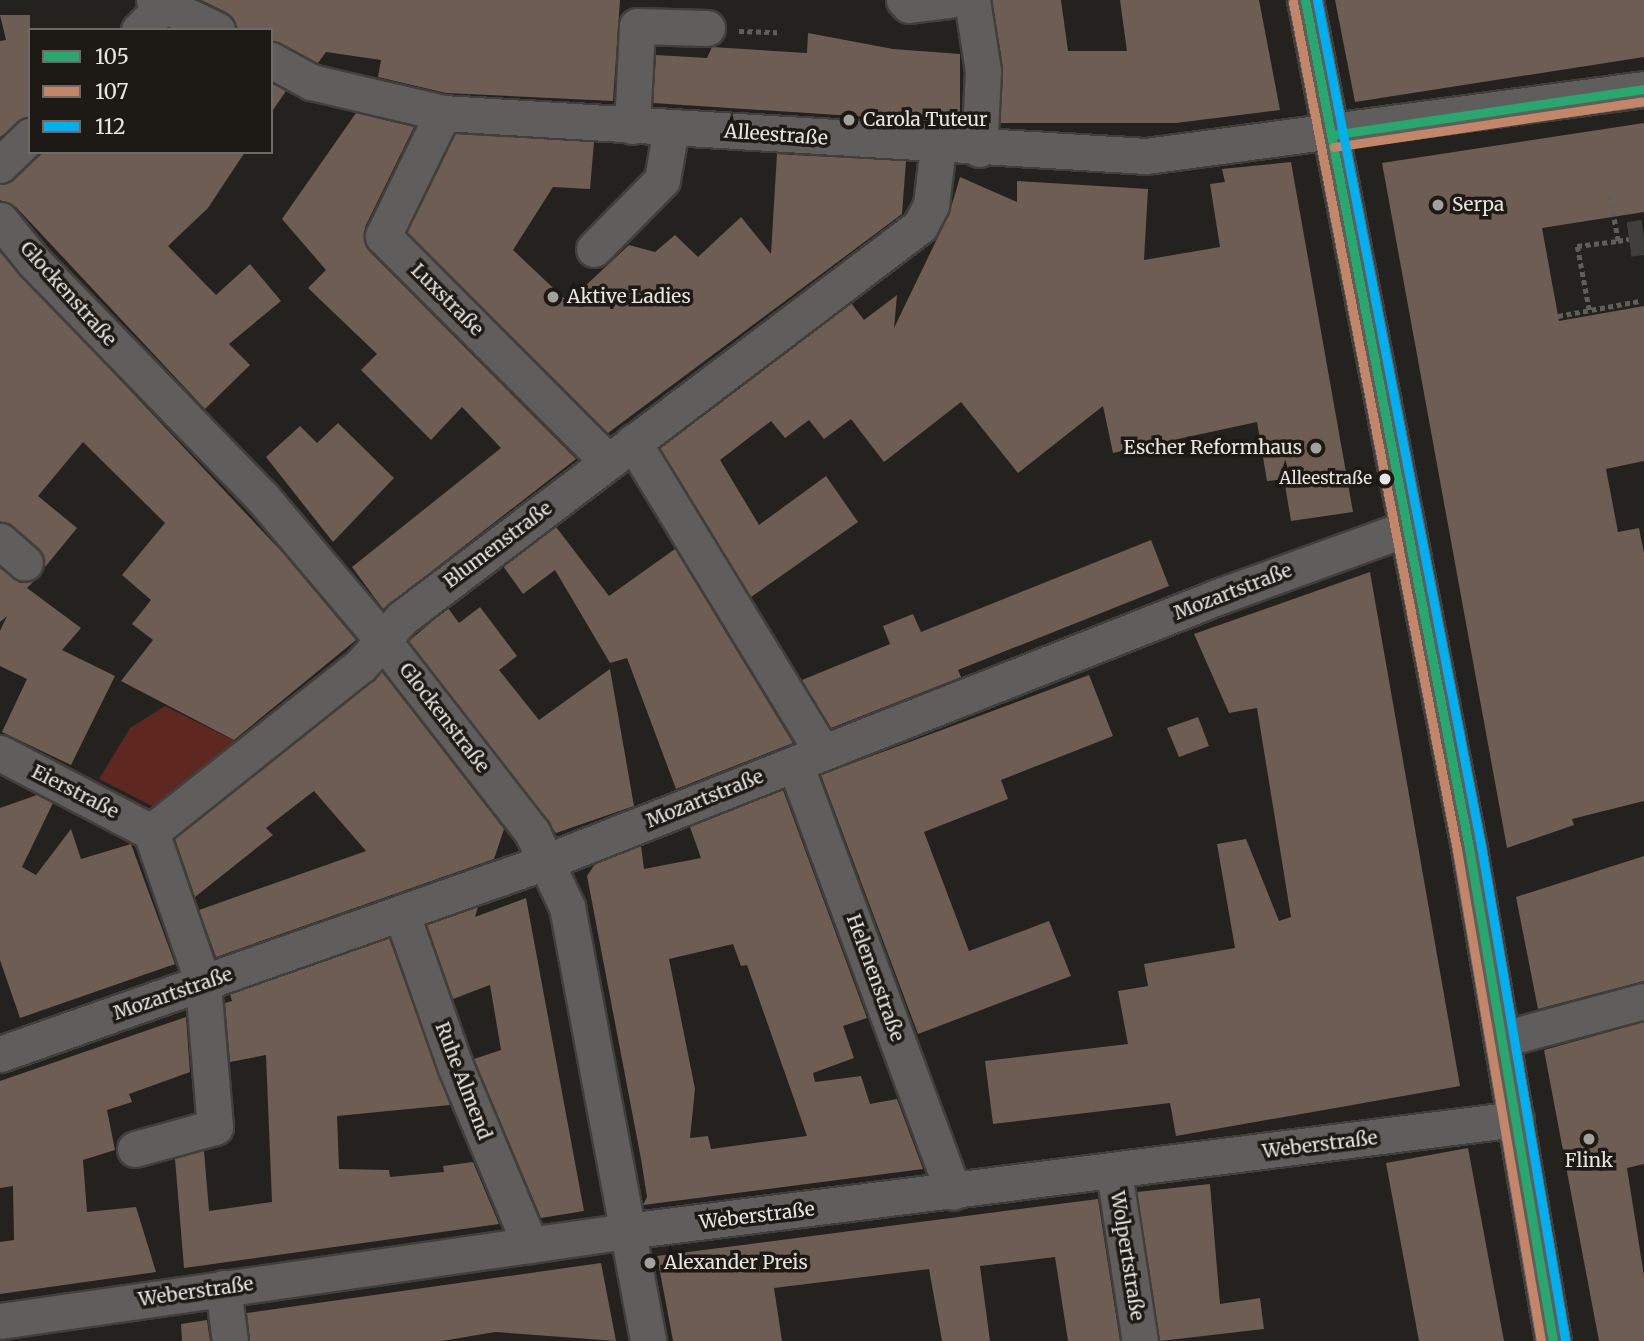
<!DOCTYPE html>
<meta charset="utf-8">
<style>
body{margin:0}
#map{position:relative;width:1644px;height:1341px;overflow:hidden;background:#24221f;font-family:Merriweather,serif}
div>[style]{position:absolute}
.green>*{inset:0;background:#5e2720}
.building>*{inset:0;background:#6d5d52}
.minor-tunnel>*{height:35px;margin-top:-17.5px;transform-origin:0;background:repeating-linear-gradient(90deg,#413f3c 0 35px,transparent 0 53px)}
.path>*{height:4.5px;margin-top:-2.25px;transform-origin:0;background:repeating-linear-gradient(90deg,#605e5c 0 5px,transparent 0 8.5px)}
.roads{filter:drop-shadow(2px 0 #413f3c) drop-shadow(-2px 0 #413f3c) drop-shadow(0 2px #413f3c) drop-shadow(0 -2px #413f3c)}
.minor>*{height:35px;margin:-17.5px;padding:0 17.5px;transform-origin:17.5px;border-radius:17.5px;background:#605e5c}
.bus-1>*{height:9px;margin:-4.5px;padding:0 4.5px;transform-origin:4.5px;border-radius:4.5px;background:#26a86f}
.bus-2>*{height:9px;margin:-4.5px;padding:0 4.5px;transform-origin:4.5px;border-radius:4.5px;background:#c38668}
.bus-3>*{height:9px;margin:-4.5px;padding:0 4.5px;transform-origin:4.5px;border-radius:4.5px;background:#00b0f0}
.dots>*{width:19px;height:19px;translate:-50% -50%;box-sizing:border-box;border:4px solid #1d1914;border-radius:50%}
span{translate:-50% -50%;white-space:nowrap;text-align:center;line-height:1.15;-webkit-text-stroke:7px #1d1914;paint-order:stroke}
.bus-label{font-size:17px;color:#e8e5e2}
.right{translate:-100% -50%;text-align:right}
.poi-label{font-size:19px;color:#e8e5e2}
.left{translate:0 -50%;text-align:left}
.street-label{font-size:19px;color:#e8e5e2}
.legend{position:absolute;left:28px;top:28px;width:245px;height:126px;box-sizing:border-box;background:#1d1914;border:2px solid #6e6b66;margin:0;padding:9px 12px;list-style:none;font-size:21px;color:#e8e5e2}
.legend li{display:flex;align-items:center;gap:14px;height:35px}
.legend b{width:35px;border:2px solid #6e6b66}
</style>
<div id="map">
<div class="green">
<div style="clip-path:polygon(165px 706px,235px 741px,154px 807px,99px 779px,130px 728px)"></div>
</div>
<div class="building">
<div style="clip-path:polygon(201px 0,620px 0,613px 101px,446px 93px,378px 77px,381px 60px,326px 52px,318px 63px,271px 40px,271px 30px,237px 30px,226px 12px)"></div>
<div style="clip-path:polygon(992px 0,1061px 0,1068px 51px,1127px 51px,1120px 0,1259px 0,1280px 110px,1176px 123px,1000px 123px,1003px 68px)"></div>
<div style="clip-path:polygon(1335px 0,1644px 0,1644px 57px,1355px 102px)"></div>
<div style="clip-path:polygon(0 15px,30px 15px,30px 116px,0 137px,0 41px,6px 40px)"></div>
<div style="clip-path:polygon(808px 33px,893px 49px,960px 54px,960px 123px,653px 103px,656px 55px,707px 58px,712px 47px,807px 53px)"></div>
<div style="clip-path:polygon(271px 83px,286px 91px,271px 113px)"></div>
<div style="clip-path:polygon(356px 113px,414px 127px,365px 227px,368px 250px,576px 459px,383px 609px,352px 567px,501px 448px,462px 407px,431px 440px,361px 370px,377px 354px,308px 288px,326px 270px,282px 219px)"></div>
<div style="clip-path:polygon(1644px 123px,1644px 212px,1542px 228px,1559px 321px,1644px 306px,1644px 461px,1606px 469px,1618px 532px,1639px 528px,1644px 553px,1644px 801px,1572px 819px,1574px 825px,1507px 848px,1382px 163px)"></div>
<div style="clip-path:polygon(455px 134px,594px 142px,590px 189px,553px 187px,513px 250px,568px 302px,629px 245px,655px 252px,675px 235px,698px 257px,741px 217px,771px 254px,777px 154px,906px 161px,902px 214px,608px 433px,407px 232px)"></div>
<div style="clip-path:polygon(42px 152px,245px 152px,208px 208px,168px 246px,216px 295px,250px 264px,281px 301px,229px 344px,250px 365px,205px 409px,16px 207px,0 200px,0 185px,13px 180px)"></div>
<div style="clip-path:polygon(1291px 162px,1353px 512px,1291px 521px,1284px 479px,1267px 481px,1257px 422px,1113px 453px,1103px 406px,1018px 473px,961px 402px,884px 462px,851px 419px,824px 439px,809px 420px,785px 438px,771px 421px,720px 460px,759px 525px,826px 476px,858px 522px,751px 597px,660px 448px,851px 303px,864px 320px,897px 295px,894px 328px,949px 214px,960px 177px,1017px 202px,1017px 181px,1148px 189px,1144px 260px,1220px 247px,1210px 184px,1225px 182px,1222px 169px)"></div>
<div style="clip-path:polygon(0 252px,283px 553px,356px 640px,234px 740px,121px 681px,153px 640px,132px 624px,151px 600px,122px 575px,165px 523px,83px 442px,38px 496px,77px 528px,45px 567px,38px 548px,0 521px)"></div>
<div style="clip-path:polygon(338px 423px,394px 478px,333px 542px,266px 457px,300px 426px,317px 443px)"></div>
<div style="clip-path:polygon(556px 527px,609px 596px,675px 549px,793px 743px,676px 789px,627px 658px,610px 663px,555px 570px,523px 594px,503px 566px)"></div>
<div style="clip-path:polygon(1151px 540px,1169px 586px,958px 670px,961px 677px,831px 728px,802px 680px,890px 644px,883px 626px,913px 614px,921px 632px)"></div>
<div style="clip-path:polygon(0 568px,20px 583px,34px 581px,27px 588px,81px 628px,62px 650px,115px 676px,71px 765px,2px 732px,27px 679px,0 666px,0 631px,7px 616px,0 622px)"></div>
<div style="clip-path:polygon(1370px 572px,1460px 1086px,1176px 1136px,1170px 1103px,993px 1124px,985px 1061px,1128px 1044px,1118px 991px,1148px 986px,1144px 964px,1235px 948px,1217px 844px,1246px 839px,1279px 921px,1291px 917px,1257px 708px,1229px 713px,1194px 634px)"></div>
<div style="clip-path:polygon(480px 607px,517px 656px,499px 670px,539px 720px,610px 669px,634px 806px,556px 833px,409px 641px,448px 608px,459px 623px)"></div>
<div style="clip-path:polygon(382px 672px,504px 829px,494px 859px,216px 957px,199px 910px,366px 851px,314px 791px,266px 828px,273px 835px,195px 897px,175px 839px)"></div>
<div style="clip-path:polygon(1089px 675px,1113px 736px,1001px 780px,1008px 799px,924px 832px,969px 951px,1049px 921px,1071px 976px,918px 1034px,821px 775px)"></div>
<div style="clip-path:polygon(1198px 717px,1209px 746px,1179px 757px,1167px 728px)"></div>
<div style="clip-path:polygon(evenodd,783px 790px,867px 1018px,843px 1026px,854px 1058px,813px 1073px,815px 1082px,861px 1076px,870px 1104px,897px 1099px,923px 1169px,643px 1205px,647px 1197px,641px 1159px,587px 876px,595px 864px,641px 846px,644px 869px,701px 858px,690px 827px,783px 790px,733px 944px,741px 966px,747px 965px,807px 1136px,711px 1149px,708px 1136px,690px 1138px,695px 1089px,669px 959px,733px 944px)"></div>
<div style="clip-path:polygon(37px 795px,53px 803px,22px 867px,36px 875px,71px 829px,81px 859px,131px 844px,175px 964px,20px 1018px,0 960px,0 808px)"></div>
<div style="clip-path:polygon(1644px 856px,1644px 981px,1538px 1009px,1516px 897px)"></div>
<div style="clip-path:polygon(526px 898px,584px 1211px,541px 1218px,474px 1059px,501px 1050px,490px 985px,453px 999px,427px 925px,478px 907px,475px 917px)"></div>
<div style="clip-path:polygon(389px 938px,450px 1105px,337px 1116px,339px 1169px,389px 1170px,390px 1177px,444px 1172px,443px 1166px,473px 1162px,499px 1224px,184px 1268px,175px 1159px,204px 1151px,209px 1211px,272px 1202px,266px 1055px,230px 1062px,225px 1003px,232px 1001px,230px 994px)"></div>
<div style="clip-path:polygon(186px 1017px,190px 1072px,129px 1094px,132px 1102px,107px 1110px,115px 1150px,83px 1160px,87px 1212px,136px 1207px,156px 1272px,0 1294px,0 1242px,14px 1240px,13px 1186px,0 1188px,0 1081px)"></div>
<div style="clip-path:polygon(1644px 1022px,1644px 1164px,1627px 1168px,1644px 1276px,1644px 1341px,1599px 1341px,1544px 1050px)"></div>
<div style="clip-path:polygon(1468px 1148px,1504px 1341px,1419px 1341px,1386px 1163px)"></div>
<div style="clip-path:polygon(1210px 1184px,1220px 1304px,1260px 1298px,1264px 1329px,1160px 1341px,1137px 1192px)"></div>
<div style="clip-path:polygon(1098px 1199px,1120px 1341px,1068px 1341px,1055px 1257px,980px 1266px,990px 1341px,942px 1341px,929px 1269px,774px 1288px,782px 1341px,673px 1341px,657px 1256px)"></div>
<div style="clip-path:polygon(601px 1263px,616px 1341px,495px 1332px,442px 1341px,250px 1341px,247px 1313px)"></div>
<div style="clip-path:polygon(207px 1320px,210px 1341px,182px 1341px,181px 1324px)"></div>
</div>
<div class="minor-tunnel">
<div style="left:1629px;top:239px;width:15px;rotate:-8deg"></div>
</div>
<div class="path">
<div style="left:739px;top:31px;width:38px;rotate:2deg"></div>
<div style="left:1618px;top:241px;width:11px;rotate:-10deg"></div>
<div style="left:1589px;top:310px;width:65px;rotate:-100.6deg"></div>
<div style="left:1577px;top:246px;width:41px;rotate:-7deg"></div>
<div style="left:1618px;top:241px;width:50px;rotate:-100.4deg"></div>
<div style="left:1558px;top:316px;width:83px;rotate:-10.4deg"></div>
</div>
<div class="roads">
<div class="minor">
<div style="left:154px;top:0;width:70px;rotate:25.5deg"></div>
<div style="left:904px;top:0;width:7px;rotate:45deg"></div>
<div style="left:909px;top:5px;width:40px;rotate:-7.1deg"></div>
<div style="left:972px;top:0;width:72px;rotate:81.2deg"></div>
<div style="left:983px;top:71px;width:78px;rotate:92.9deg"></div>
<div style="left:1305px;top:0;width:864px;rotate:79.05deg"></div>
<div style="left:1469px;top:848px;width:500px;rotate:80.33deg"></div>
<div style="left:139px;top:30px;width:42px;rotate:-45deg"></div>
<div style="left:271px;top:60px;width:46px;rotate:28.8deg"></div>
<div style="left:311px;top:82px;width:136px;rotate:13.2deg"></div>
<div style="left:443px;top:113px;width:704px;rotate:3.5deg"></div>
<div style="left:1146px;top:156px;width:502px;rotate:-7.66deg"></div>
<div style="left:443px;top:113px;width:137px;rotate:116deg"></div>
<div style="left:383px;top:236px;width:317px;rotate:45.1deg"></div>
<div style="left:632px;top:126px;width:100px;rotate:-87.1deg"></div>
<div style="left:637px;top:26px;width:70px;rotate:1.6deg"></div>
<div style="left:0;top:165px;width:42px;rotate:-44deg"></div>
<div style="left:0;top:220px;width:55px;rotate:50.9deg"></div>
<div style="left:35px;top:263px;width:326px;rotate:45.9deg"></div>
<div style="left:262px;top:497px;width:185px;rotate:49.8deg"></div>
<div style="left:381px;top:638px;width:246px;rotate:52.1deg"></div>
<div style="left:532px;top:832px;width:83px;rotate:65deg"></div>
<div style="left:567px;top:907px;width:441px;rotate:79.4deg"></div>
<div style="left:594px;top:249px;width:97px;rotate:-45.4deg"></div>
<div style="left:662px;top:180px;width:53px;rotate:-80.2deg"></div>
<div style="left:633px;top:442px;width:364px;rotate:58.6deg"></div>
<div style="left:0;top:541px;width:33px;rotate:41deg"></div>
<div style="left:0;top:753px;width:170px;rotate:27.6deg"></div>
<div style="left:795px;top:764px;width:456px;rotate:69.7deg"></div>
<div style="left:151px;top:832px;width:268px;rotate:-38.5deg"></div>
<div style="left:361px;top:665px;width:62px;rotate:-48.9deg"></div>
<div style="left:402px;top:618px;width:650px;rotate:-37.12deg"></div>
<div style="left:920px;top:226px;width:24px;rotate:-62deg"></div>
<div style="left:931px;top:205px;width:59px;rotate:-83.2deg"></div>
<div style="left:402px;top:915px;width:162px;rotate:70.6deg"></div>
<div style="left:456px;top:1068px;width:192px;rotate:67.3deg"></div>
<div style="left:1502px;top:1039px;width:147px;rotate:-15deg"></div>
<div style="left:0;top:1054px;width:581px;rotate:-19.4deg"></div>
<div style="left:548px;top:861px;width:722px;rotate:-21.52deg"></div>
<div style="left:1220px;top:596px;width:197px;rotate:-19.9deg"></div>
<div style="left:135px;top:1149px;width:83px;rotate:-15.4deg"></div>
<div style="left:215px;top:1127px;width:144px;rotate:-94.8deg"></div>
<div style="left:203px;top:983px;width:160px;rotate:-109deg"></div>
<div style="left:1114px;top:1172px;width:171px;rotate:81.3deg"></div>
<div style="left:223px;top:1288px;width:53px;rotate:82.5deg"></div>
<div style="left:0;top:1321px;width:633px;rotate:-8.17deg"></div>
<div style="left:627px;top:1231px;width:896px;rotate:-7.18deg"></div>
</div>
</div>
<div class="bus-1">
<div style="left:1305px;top:0;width:864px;rotate:79.05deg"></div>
<div style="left:1469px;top:848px;width:500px;rotate:80.33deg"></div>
<div style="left:1332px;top:135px;width:315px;rotate:-8.4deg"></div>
</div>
<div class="bus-2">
<div style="left:1293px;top:2px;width:864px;rotate:79.05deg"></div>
<div style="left:1457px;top:850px;width:498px;rotate:80.3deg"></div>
<div style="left:1334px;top:147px;width:313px;rotate:-8.4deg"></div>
</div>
<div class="bus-3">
<div style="left:1317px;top:0;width:862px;rotate:79.03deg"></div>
<div style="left:1481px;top:846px;width:500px;rotate:80.33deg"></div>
</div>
<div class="dots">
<div style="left:849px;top:120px;background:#a3a19e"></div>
<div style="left:1438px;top:205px;background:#a3a19e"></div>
<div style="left:553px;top:297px;background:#a3a19e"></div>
<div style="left:1316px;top:448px;background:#a3a19e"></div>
<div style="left:1385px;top:479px;background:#e8e5e2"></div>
<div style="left:1589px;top:1139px;background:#a3a19e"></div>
<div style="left:650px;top:1263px;background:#a3a19e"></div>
</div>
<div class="bus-label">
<span class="right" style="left:1372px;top:479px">Alleestraße</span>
</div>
<div class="poi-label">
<span class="left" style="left:863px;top:120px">Carola Tuteur</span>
<span class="left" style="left:1452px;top:205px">Serpa</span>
<span class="left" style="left:567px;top:297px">Aktive Ladies</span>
<span class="right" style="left:1302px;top:448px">Escher Reformhaus</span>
<span style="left:1589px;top:1161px">Flink</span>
<span class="left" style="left:664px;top:1263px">Alexander Preis</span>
</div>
<div class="street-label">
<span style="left:776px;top:135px;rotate:4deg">Alleestraße</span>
<span style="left:68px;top:294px;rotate:48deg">Glockenstraße</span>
<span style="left:447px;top:300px;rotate:45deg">Luxstraße</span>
<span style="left:498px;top:545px;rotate:-37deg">Blumenstraße</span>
<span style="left:1233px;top:592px;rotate:-21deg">Mozartstraße</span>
<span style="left:444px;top:718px;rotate:52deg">Glockenstraße</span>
<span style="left:75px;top:792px;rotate:27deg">Eierstraße</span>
<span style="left:705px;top:799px;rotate:-22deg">Mozartstraße</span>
<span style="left:875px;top:978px;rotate:70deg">Helenenstraße</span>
<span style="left:173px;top:994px;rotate:-19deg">Mozartstraße</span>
<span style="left:463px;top:1081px;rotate:69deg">Ruhe Almend</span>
<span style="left:1320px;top:1145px;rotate:-7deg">Weberstraße</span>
<span style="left:757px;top:1216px;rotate:-7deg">Weberstraße</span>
<span style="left:1127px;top:1256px;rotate:81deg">Wolpertstraße</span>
<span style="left:196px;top:1292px;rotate:-8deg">Weberstraße</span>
</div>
<ul class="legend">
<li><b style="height:9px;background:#26a86f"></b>105</li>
<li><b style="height:9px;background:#c38668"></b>107</li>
<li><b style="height:9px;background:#00b0f0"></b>112</li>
</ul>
</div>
